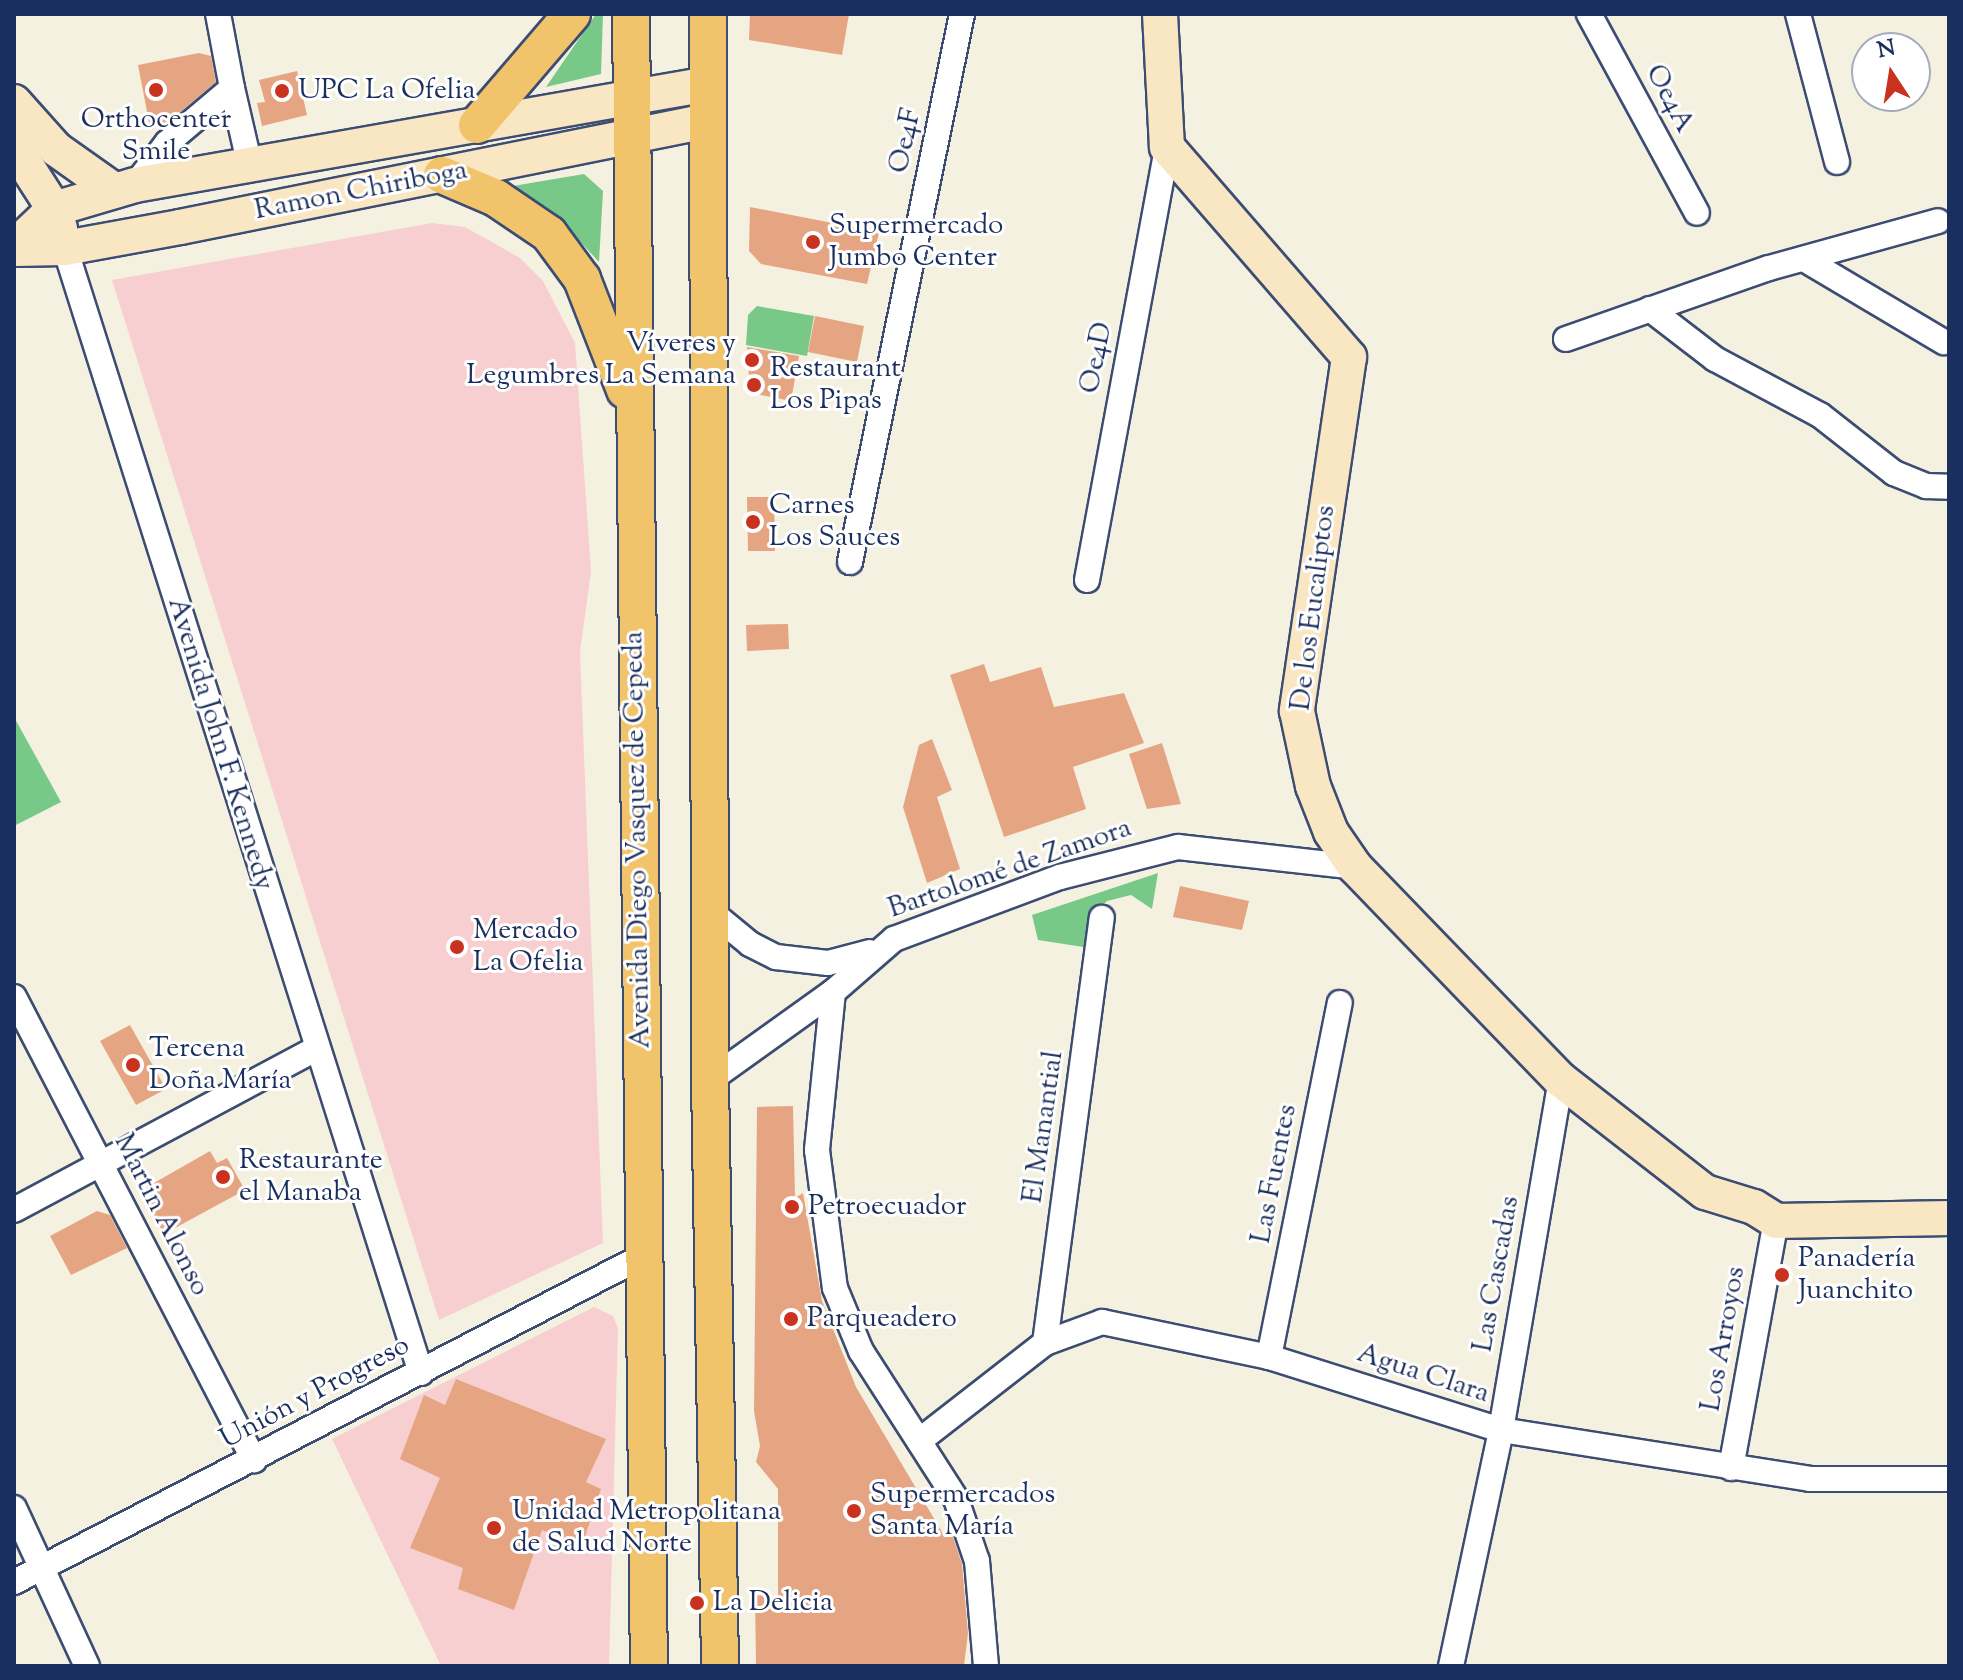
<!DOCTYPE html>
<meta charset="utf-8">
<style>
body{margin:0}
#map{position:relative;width:1963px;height:1680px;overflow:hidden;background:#f5f1e0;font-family:"Sorts Mill Goudy",serif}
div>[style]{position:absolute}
.built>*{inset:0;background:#f7cfd0}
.green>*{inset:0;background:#78c888}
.building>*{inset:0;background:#e6a582}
.roads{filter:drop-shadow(2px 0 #3c4c72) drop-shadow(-2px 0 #3c4c72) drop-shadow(0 2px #3c4c72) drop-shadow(0 -2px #3c4c72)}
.street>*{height:24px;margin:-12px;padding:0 12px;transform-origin:12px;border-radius:12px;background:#fff}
.secondary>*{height:34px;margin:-17px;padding:0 17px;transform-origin:17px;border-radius:17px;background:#f9e7c3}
.primary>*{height:36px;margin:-18px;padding:0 18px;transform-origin:18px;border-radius:18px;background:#f1c36a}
.dots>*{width:22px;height:22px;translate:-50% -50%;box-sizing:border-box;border:4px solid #fff;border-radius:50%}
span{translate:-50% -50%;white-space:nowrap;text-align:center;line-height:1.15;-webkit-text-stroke:6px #fff;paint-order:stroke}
.poi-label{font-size:28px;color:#1b2f5e}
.left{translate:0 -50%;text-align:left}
.right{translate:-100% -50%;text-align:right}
.street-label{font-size:28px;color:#1b2f5e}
.frame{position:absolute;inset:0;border:16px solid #1b2f5e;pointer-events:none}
.north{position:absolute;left:1851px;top:32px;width:80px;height:80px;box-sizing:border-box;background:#fff;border:2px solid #a4acbf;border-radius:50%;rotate:348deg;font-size:22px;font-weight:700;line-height:32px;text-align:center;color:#1b2f5e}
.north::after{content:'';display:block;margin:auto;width:28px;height:36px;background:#c8321e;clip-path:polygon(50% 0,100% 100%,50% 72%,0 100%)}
</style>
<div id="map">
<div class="built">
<div style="clip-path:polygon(432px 223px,465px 227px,520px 258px,543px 281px,575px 343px,591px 571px,580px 652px,603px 1243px,439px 1320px,112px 280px)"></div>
<div style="clip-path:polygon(594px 1307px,613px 1316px,618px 1328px,609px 1666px,441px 1666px,332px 1439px)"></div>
</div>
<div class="green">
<div style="clip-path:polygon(596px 14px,603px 14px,601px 74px,546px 87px)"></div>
<div style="clip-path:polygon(584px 174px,603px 191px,599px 262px,563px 223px,513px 186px)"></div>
<div style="clip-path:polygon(757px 306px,814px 316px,807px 356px,746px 345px,748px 315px)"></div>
<div style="clip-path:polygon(14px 717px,61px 802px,14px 826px)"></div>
<div style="clip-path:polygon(1158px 873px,1152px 909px,1131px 895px,1107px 901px,1097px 911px,1090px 948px,1038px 940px,1032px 915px)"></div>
</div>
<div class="building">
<div style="clip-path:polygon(750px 14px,849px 14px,842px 55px,749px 40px)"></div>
<div style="clip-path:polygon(199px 53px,211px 56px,216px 82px,167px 123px,150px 127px,138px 65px)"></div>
<div style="clip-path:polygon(297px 71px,307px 115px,262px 126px,257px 103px,265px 102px,259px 80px)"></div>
<div style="clip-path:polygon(750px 207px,879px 232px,867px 284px,761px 264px,749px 251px)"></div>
<div style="clip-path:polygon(815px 316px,864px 326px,857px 362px,808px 352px)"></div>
<div style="clip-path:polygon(747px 347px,799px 356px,791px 401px,750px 393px)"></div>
<div style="clip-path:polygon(747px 497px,774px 497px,775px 551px,748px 551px)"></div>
<div style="clip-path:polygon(788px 624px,789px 649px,747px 651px,746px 625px)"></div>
<div style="clip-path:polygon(984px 664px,990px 682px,1041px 667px,1054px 707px,1124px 693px,1144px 743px,1073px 767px,1086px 809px,1004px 837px,950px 675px)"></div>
<div style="clip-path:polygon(932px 739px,952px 790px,937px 797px,960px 869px,927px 883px,903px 807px,919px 745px)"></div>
<div style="clip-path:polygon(1162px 743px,1181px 804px,1147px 809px,1129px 754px)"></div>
<div style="clip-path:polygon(1180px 886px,1249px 901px,1242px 930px,1173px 917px)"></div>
<div style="clip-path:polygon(130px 1025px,166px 1089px,136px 1105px,100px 1041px)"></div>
<div style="clip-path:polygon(793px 1106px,795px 1198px,803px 1193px,822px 1301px,856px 1387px,945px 1537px,952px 1534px,962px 1564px,968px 1633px,964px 1666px,756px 1666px,755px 1595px,778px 1597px,778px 1489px,756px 1462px,760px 1446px,754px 1411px,757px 1107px)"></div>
<div style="clip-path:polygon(210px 1151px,217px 1163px,227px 1158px,245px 1190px,164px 1234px,144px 1197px,147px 1187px)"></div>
<div style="clip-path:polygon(97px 1211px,110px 1215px,127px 1248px,71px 1275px,50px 1236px)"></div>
<div style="clip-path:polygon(456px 1379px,606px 1439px,586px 1482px,601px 1489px,582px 1545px,542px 1530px,514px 1610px,458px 1589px,463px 1568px,410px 1548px,440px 1478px,400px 1459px,424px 1395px,445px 1405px)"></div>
</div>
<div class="roads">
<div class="street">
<div style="left:1589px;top:14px;width:226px;rotate:61.5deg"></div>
<div style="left:1798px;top:14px;width:153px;rotate:75.2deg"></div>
<div style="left:232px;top:88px;width:80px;rotate:77deg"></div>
<div style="left:135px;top:185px;width:53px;rotate:-52.7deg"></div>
<div style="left:167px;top:143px;width:85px;rotate:-40.2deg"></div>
<div style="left:232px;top:88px;width:75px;rotate:-100.7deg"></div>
<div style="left:65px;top:248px;width:1180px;rotate:72.44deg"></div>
<div style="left:1804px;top:259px;width:163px;rotate:30.7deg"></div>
<div style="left:1650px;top:309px;width:82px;rotate:37.6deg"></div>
<div style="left:1715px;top:359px;width:119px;rotate:28.1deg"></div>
<div style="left:1820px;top:415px;width:94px;rotate:38.1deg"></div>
<div style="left:1894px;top:473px;width:35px;rotate:22deg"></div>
<div style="left:1926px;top:486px;width:23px;rotate:2deg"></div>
<div style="left:1566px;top:339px;width:215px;rotate:-19.3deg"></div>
<div style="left:1769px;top:268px;width:175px;rotate:-15.5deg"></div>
<div style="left:850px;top:562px;width:559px;rotate:-78.45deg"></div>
<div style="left:1087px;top:580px;width:440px;rotate:-79.5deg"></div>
<div style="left:710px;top:911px;width:52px;rotate:39.5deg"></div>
<div style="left:750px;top:944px;width:29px;rotate:27deg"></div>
<div style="left:776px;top:957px;width:52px;rotate:6.6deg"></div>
<div style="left:828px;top:963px;width:43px;rotate:-14.7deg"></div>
<div style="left:833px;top:992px;width:159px;rotate:95.8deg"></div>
<div style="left:817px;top:1150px;width:139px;rotate:82.6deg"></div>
<div style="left:835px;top:1288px;width:68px;rotate:67.6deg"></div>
<div style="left:861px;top:1351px;width:176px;rotate:57.3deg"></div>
<div style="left:956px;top:1499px;width:65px;rotate:71.3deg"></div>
<div style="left:977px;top:1561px;width:105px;rotate:85.1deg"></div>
<div style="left:14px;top:997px;width:522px;rotate:62.6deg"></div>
<div style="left:710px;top:1080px;width:151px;rotate:-35.6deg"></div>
<div style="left:833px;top:992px;width:81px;rotate:-41deg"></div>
<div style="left:894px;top:939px;width:177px;rotate:-20.5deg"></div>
<div style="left:1060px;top:877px;width:122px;rotate:-14.3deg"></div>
<div style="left:1178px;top:847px;width:178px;rotate:6.4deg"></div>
<div style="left:14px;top:1210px;width:341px;rotate:-28.1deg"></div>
<div style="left:1045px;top:1343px;width:429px;rotate:-82.4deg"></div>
<div style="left:1269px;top:1357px;width:361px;rotate:-78.7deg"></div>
<div style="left:919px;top:1441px;width:160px;rotate:-37.9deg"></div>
<div style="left:1045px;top:1343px;width:61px;rotate:-20.2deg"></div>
<div style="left:1102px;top:1322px;width:171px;rotate:11.8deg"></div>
<div style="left:1269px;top:1357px;width:243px;rotate:17.5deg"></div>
<div style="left:1501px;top:1430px;width:313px;rotate:9deg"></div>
<div style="left:1810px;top:1479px;width:139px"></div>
<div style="left:1731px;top:1468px;width:251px;rotate:-79.7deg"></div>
<div style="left:14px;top:1508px;width:174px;rotate:65.2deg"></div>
<div style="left:14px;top:1582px;width:708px;rotate:-27.4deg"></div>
<div style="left:1451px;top:1666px;width:241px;rotate:-78deg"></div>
<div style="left:1501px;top:1430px;width:355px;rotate:-80.3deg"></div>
</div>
<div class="secondary">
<div style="left:1160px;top:14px;width:133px;rotate:87deg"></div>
<div style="left:1167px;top:147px;width:278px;rotate:49.1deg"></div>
<div style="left:1349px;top:357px;width:358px;rotate:98.4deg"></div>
<div style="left:1297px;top:711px;width:77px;rotate:78deg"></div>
<div style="left:1313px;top:786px;width:49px;rotate:68.6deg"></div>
<div style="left:1331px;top:832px;width:42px;rotate:55.6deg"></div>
<div style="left:1355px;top:867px;width:296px;rotate:46deg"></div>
<div style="left:1561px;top:1080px;width:182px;rotate:37.9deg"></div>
<div style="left:1705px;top:1192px;width:51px;rotate:17deg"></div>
<div style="left:1754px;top:1207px;width:26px;rotate:32deg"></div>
<div style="left:1776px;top:1221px;width:173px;rotate:-1deg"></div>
<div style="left:14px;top:102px;width:63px;rotate:48.2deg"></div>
<div style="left:56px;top:149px;width:72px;rotate:35.4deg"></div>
<div style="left:14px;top:121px;width:42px;rotate:76.3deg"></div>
<div style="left:24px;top:162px;width:56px;rotate:57.4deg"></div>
<div style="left:54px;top:209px;width:21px;rotate:73deg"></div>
<div style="left:14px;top:247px;width:55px;rotate:-43.5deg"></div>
<div style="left:54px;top:209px;width:84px;rotate:-16.5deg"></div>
<div style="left:135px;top:185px;width:582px;rotate:-10deg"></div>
<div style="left:14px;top:249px;width:51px;rotate:-1.1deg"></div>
<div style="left:65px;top:248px;width:117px;rotate:-10.3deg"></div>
<div style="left:180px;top:227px;width:538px;rotate:-11.37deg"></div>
</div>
<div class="primary">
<div style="left:631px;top:14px;width:1652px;rotate:89.38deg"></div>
<div style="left:708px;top:14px;width:1066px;rotate:89.89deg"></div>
<div style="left:710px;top:1080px;width:586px;rotate:89.02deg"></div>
<div style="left:477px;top:125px;width:146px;rotate:-49.4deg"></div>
<div style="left:442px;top:175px;width:59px;rotate:23.1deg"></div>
<div style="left:496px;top:198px;width:64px;rotate:34.2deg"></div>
<div style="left:549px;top:234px;width:56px;rotate:53.7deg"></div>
<div style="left:582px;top:279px;width:119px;rotate:68.8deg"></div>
</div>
</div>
<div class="dots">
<div style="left:156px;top:90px;background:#c8321e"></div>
<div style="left:282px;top:91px;background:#c8321e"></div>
<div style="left:813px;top:242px;background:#c8321e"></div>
<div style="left:752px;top:360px;background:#c8321e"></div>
<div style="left:754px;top:385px;background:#c8321e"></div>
<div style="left:753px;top:522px;background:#c8321e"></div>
<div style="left:457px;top:947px;background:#c8321e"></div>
<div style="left:133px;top:1065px;background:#c8321e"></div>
<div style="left:223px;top:1177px;background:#c8321e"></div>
<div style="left:792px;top:1207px;background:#c8321e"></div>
<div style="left:1782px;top:1275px;background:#c8321e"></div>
<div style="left:791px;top:1319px;background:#c8321e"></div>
<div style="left:854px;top:1511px;background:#c8321e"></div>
<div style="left:494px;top:1528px;background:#c8321e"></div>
<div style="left:697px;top:1603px;background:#c8321e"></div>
</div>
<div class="poi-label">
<span class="left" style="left:298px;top:91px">UPC La Ofelia</span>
<span style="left:156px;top:136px">Orthocenter<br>Smile</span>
<span class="left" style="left:829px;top:242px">Supermercado<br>Jumbo Center</span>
<span class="right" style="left:736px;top:360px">Víveres y<br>Legumbres La Semana</span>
<span class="left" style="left:770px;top:385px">Restaurant<br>Los Pipas</span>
<span class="left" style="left:769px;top:522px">Carnes<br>Los Sauces</span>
<span class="left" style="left:473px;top:947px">Mercado<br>La Ofelia</span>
<span class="left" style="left:149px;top:1065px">Tercena<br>Doña María</span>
<span class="left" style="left:239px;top:1177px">Restaurante<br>el Manaba</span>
<span class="left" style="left:808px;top:1207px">Petroecuador</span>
<span class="left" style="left:1798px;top:1275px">Panadería<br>Juanchito</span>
<span class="left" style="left:807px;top:1319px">Parqueadero</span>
<span class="left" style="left:870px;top:1511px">Supermercados<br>Santa María</span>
<span class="left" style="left:512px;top:1528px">Unidad Metropolitana<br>de Salud Norte</span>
<span class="left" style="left:713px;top:1603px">La Delicia</span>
</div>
<div class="street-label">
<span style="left:1669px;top:99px;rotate:62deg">Oe4A</span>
<span style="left:906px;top:141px;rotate:-78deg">Oe4F</span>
<span style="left:361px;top:191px;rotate:-11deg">Ramon Chiriboga</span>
<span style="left:1097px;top:358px;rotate:-79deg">Oe4D</span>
<span style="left:1314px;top:608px;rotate:-83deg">De los Eucaliptos</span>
<span style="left:220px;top:744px;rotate:73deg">Avenida John F. Kennedy</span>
<span style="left:638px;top:840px;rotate:-91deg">Avenida Diego Vasquez de Cepeda</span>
<span style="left:1010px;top:869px;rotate:-19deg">Bartolomé de Zamora</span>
<span style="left:1044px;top:1127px;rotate:-82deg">El Manantial</span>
<span style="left:1275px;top:1174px;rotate:-79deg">Las Fuentes</span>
<span style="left:161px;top:1215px;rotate:63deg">Martin Alonso</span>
<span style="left:1497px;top:1274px;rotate:-80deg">Las Cascadas</span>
<span style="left:1724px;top:1339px;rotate:-80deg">Los Arroyos</span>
<span style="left:1423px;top:1374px;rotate:18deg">Agua Clara</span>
<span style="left:315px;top:1393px;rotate:-28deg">Unión y Progreso</span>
</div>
<div class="frame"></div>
<div class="north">N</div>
</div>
